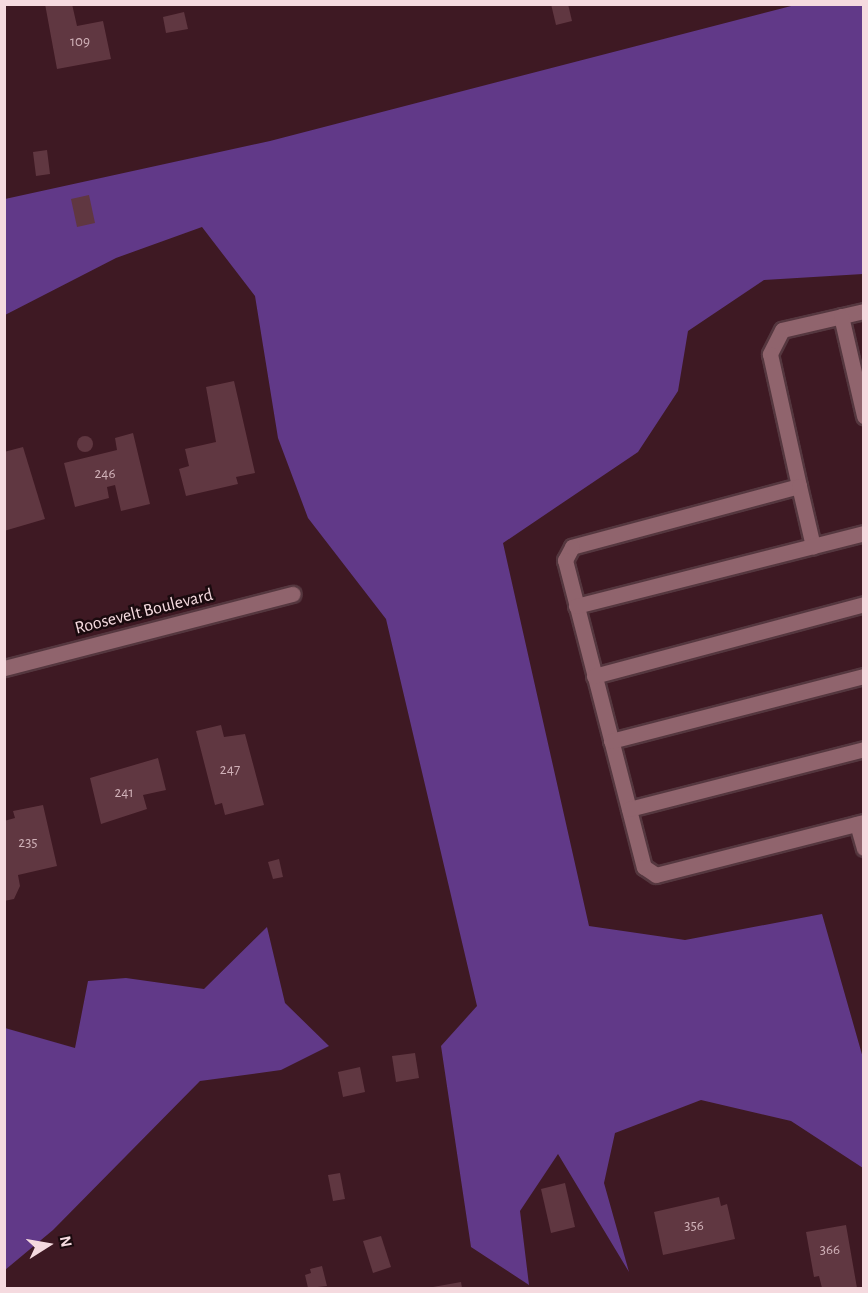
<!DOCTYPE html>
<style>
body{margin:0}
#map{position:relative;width:868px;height:1293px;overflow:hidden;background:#3e1923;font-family:"Alegreya Sans",sans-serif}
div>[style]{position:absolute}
.forest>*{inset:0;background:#613988}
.building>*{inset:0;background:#603741}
.round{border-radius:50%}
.roads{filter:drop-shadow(2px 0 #55373f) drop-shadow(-2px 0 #55373f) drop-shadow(0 2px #55373f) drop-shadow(0 -2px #55373f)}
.minor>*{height:15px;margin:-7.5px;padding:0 7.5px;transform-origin:7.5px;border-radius:7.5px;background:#90646d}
span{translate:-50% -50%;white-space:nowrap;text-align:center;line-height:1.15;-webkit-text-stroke:5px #1a0a0e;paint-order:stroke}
.number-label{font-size:15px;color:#d0b1b8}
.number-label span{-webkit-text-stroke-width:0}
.street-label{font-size:18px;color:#f5dadf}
.frame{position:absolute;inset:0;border:6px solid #f5dadf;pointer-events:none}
.north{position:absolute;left:18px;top:1215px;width:60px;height:60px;-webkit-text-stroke:4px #1a0a0e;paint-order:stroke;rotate:79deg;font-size:16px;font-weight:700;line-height:24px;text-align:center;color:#f5dadf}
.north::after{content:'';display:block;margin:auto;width:21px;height:27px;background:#f5dadf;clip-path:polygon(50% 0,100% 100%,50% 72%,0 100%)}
</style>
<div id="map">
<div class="forest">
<div style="clip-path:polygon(795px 5px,863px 5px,863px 274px,764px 280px,688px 331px,678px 391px,638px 452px,503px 543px,589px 926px,685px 940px,822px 914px,863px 1058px,863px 1168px,791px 1121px,701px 1100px,615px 1133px,604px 1183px,629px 1272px,558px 1154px,520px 1211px,529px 1285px,471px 1247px,441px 1046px,477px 1006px,386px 619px,308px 518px,278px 438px,255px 296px,202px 227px,116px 258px,5px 315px,5px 199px,270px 141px)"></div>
<div style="clip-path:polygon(267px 927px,285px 1003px,329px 1046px,281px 1070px,200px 1081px,53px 1230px,5px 1270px,5px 1028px,75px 1048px,88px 981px,126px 978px,204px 989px)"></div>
</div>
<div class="building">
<div style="clip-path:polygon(45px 4px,72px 4px,77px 26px,103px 21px,111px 59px,57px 69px)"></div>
<div style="clip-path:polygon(551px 4px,568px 4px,572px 21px,556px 25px)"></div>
<div style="clip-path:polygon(184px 12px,188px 29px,166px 33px,163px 17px)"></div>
<div style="clip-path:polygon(47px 150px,50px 174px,36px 176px,33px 152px)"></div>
<div style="clip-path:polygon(89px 195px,95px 223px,77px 227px,71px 199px)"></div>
<div style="clip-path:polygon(234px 381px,255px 473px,236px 477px,238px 484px,186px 496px,179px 469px,189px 466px,185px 449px,216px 442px,206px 387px)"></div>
<div style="clip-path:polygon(133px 433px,150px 504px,121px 511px,115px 485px,107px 487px,109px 498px,75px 507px,64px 463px,117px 450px,115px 438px)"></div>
<div class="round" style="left:77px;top:436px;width:16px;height:16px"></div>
<div style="clip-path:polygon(23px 447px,45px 519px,4px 531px,4px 452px)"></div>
<div style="clip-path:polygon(221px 725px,224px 737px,245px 734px,264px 805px,225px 815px,222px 803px,215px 805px,196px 731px)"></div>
<div style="clip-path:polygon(158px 758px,166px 790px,143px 795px,147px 809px,101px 824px,90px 778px)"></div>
<div style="clip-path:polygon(43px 805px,57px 866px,18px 875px,20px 886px,14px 899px,4px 901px,4px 821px,15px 818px,13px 811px)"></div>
<div style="clip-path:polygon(279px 859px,283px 877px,273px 879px,268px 862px)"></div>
<div style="clip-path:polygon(415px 1053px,419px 1078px,396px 1082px,392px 1056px)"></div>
<div style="clip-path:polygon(360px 1067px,365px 1092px,343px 1097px,338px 1072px)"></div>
<div style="clip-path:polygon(340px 1173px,345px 1199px,333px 1201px,328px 1175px)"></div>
<div style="clip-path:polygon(565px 1183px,575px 1227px,551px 1233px,541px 1189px)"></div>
<div style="clip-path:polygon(719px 1197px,721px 1206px,727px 1204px,735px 1239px,663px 1255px,654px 1212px)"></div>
<div style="clip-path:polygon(846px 1225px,857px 1288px,822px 1288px,819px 1276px,814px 1277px,806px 1232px)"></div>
<div style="clip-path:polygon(381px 1236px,391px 1267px,373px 1273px,363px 1241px)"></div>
<div style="clip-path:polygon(322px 1266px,327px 1286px,308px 1288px,305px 1275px,311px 1273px,310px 1269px)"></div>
<div style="clip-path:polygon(461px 1282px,462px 1288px,433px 1288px,433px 1287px)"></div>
</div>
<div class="roads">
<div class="minor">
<div style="left:864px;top:311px;width:84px;rotate:167deg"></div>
<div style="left:782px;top:330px;width:27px;rotate:117deg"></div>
<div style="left:770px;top:354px;width:135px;rotate:77.6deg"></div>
<div style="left:799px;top:486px;width:235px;rotate:165deg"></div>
<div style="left:572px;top:547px;width:15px;rotate:118deg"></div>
<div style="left:565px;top:560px;width:317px;rotate:75.6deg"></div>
<div style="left:644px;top:867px;width:14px;rotate:34deg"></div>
<div style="left:656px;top:875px;width:215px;rotate:-14.3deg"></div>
<div style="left:841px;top:316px;width:103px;rotate:77deg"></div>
<div style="left:799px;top:486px;width:62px;rotate:76.9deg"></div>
<div style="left:576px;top:606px;width:297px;rotate:-14.2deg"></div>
<div style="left:4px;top:668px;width:298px;rotate:-14.4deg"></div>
<div style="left:594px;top:676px;width:279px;rotate:-14.9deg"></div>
<div style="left:611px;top:741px;width:261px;rotate:-14.4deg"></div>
<div style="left:629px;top:809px;width:243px;rotate:-14.3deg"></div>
<div style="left:857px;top:824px;width:25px;rotate:74deg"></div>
</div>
</div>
<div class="number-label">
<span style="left:80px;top:42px">109</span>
<span style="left:105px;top:474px">246</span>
<span style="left:230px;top:770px">247</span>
<span style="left:124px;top:793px">241</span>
<span style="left:28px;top:843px">235</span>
<span style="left:694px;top:1226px">356</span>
<span style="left:830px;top:1250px">366</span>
</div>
<div class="street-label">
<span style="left:144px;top:612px;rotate:-14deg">Roosevelt Boulevard</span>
</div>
<div class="frame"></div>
<div class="north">N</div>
</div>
